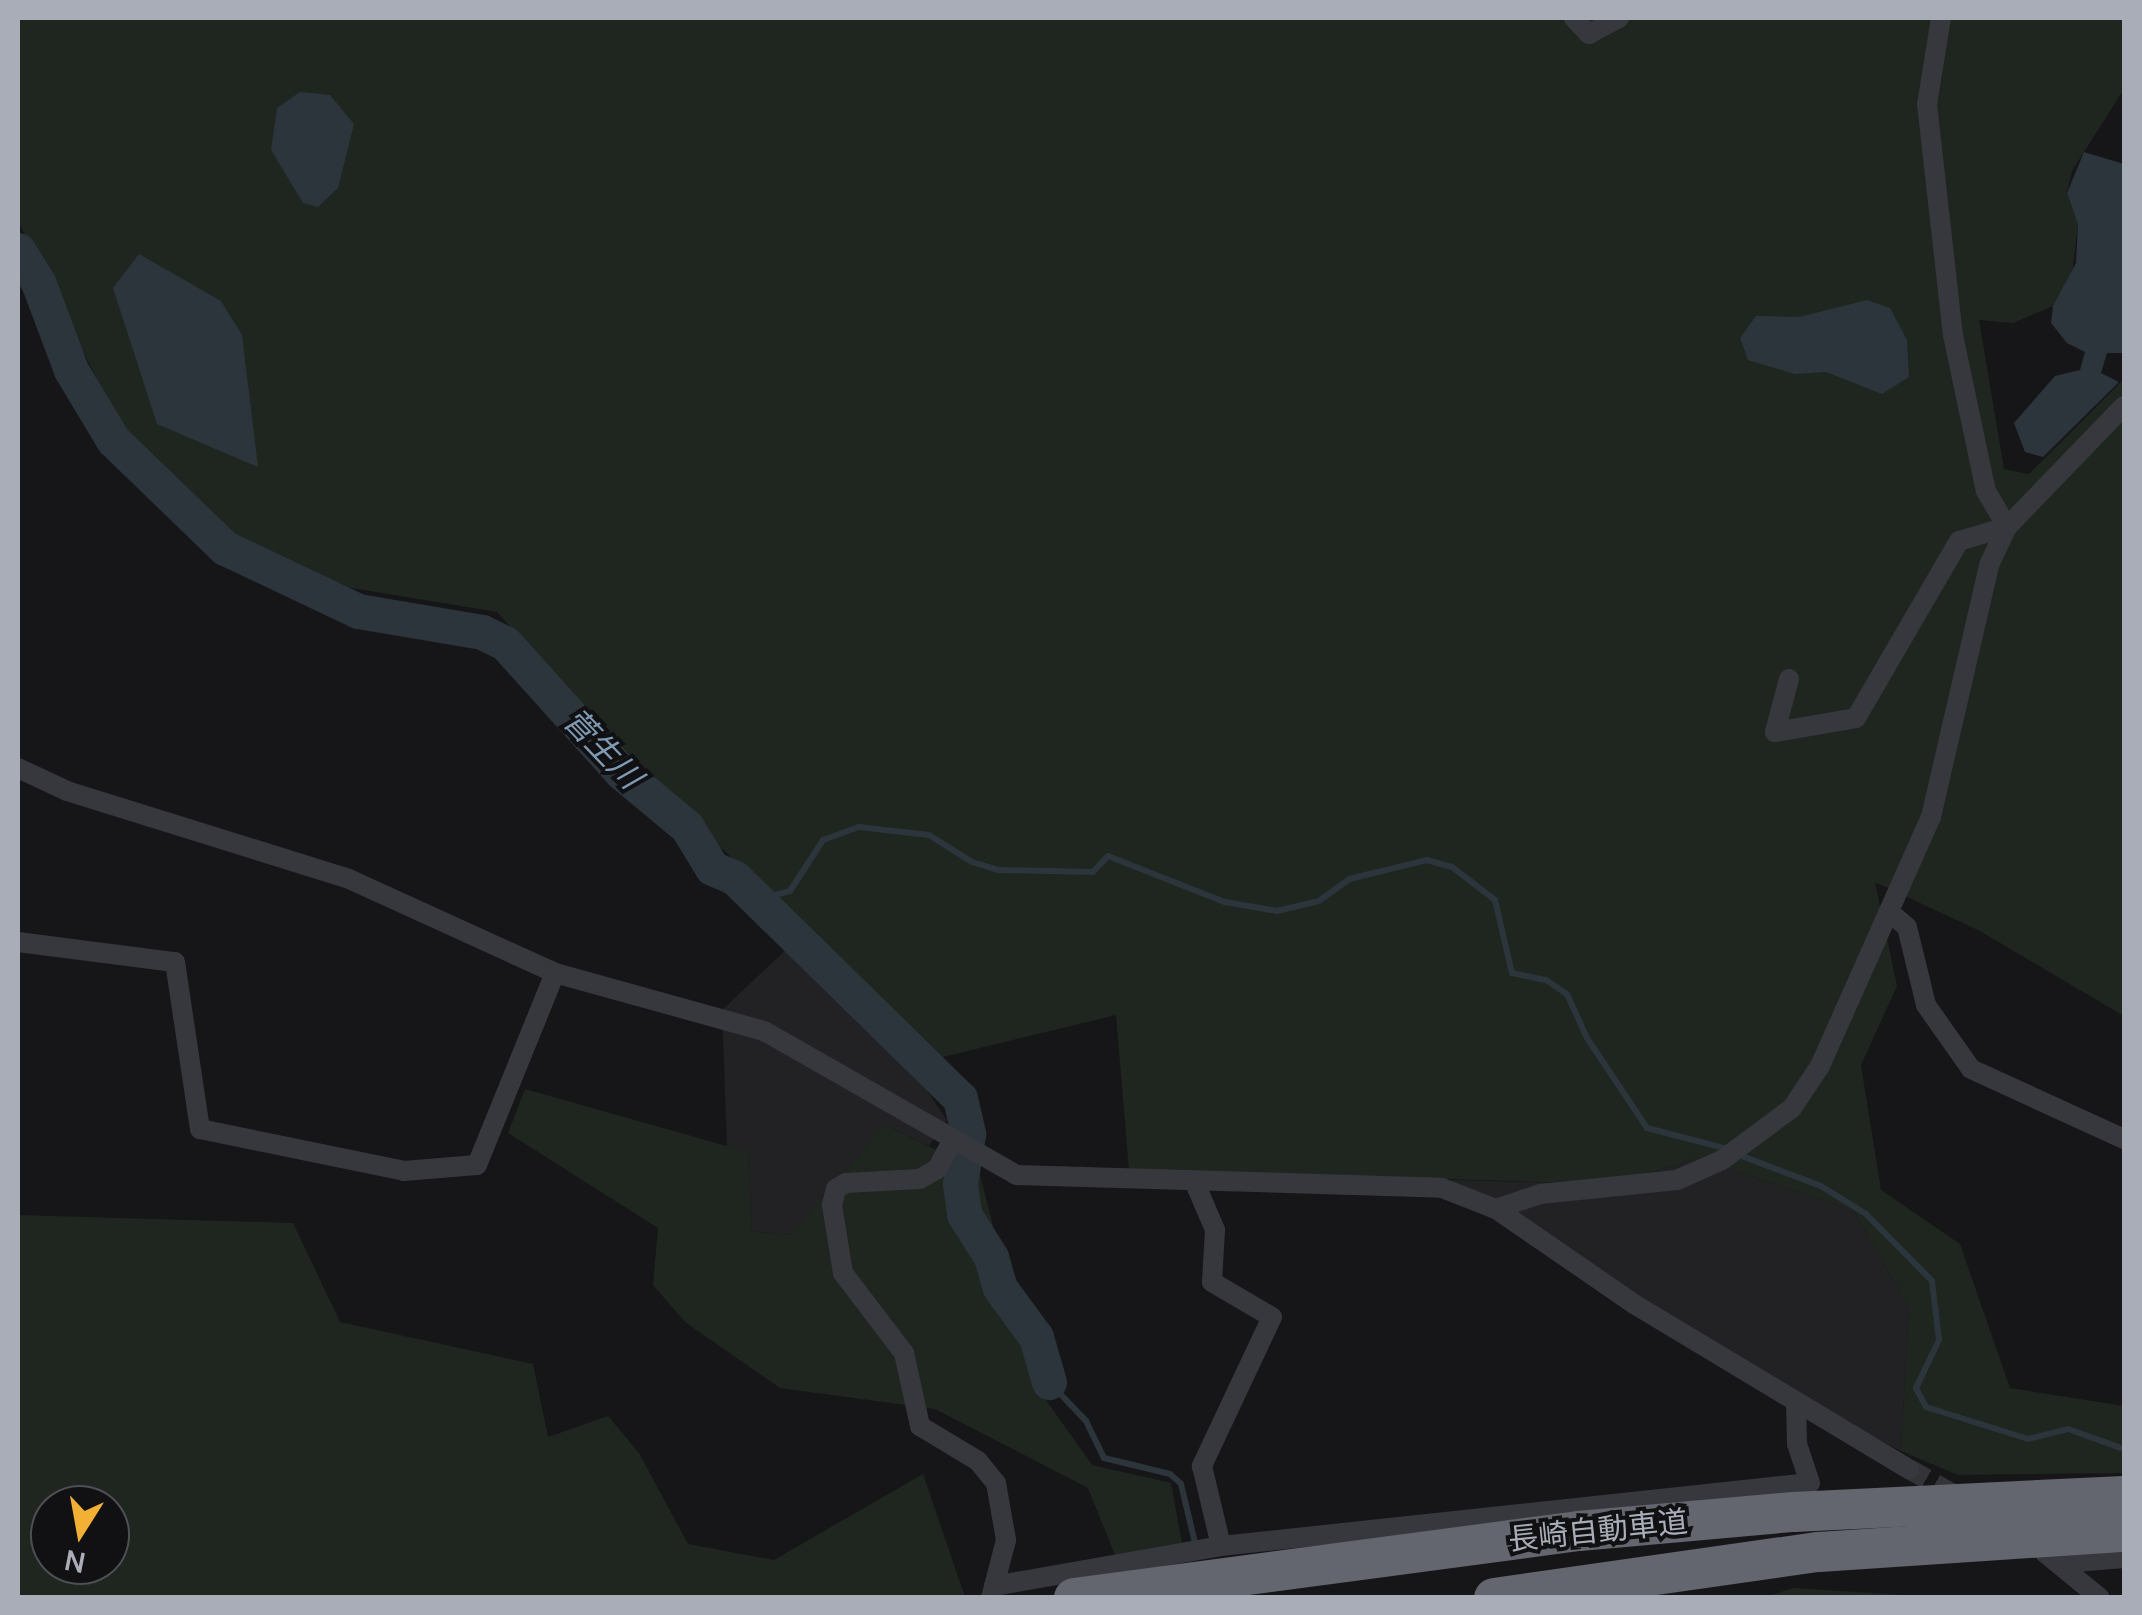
<!DOCTYPE html>
<meta charset="utf-8">
<style>
body{margin:0}
#map{position:relative;width:2142px;height:1615px;overflow:hidden;background:#161618;font-family:Manrope,"Noto Sans JP",sans-serif}
div>[style]{position:absolute}
.built>*{inset:0;background:#222225}
.green>*{inset:0;background:#1e261f}
.water>*{inset:0;background:#2c353c}
.stream>*{height:6px;margin:-3px;padding:0 3px;transform-origin:3px;border-radius:3px;background:#2c353c}
.river>*{height:35px;margin:-17.5px;padding:0 17.5px;transform-origin:17.5px;border-radius:17.5px;background:#2c353c}
.street-tunnel>*{height:20px;margin-top:-10px;transform-origin:0;background:repeating-linear-gradient(90deg,#333438 0 20px,transparent 0 30px)}
.street>*{height:20px;margin:-10px;padding:0 10px;transform-origin:10px;border-radius:10px;background:#37383d}
.highway-bridge>*{height:40px;margin:-20px;padding:0 20px;transform-origin:20px;border-radius:20px;background:#63666e}
span{translate:-50% -50%;white-space:nowrap;text-align:center;line-height:1.15;-webkit-text-stroke:8px #111113;paint-order:stroke}
.street-label{font-size:30px;color:#a8adb8}
.water-label{font-size:32px;color:#7f9bb3;font-style:italic}
.frame{position:absolute;inset:0;border:20px solid #a8adb8;pointer-events:none}
.north{position:absolute;left:30px;top:1485px;width:100px;height:100px;box-sizing:border-box;background:#111113;border:2px solid #4d4f55;border-radius:50%;rotate:191deg;font-size:28px;font-weight:700;line-height:40px;text-align:center;color:#a8adb8}
.north::after{content:'';display:block;margin:auto;width:35px;height:45px;background:#f2b134;clip-path:polygon(50% 0,100% 100%,50% 72%,0 100%)}
</style>
<div id="map">
<div class="built">
<div style="clip-path:polygon(789px 947px,911px 1067px,947px 1120px,929px 1146px,884px 1124px,792px 1235px,752px 1231px,748px 1153px,727px 1147px,722px 1010px)"></div>
<div style="clip-path:polygon(1699px 1158px,1854px 1211px,1909px 1308px,1901px 1451px,1799px 1398px,1450px 1180px,1612px 1184px)"></div>
</div>
<div class="green">
<div style="clip-path:polygon(18px 18px,2124px 18px,2124px 89px,2072px 171px,2067px 193px,2078px 225px,2071px 283px,2053px 306px,2013px 323px,1979px 320px,2004px 469px,2029px 474px,2124px 379px,2124px 1016px,1980px 931px,1875px 882px,1897px 986px,1861px 1065px,1881px 1190px,1960px 1244px,2010px 1388px,2124px 1406px,2124px 1473px,1958px 1475px,1901px 1451px,1909px 1308px,1854px 1211px,1699px 1158px,1612px 1184px,1129px 1170px,1116px 1015px,939px 1058px,644px 773px,497px 612px,352px 588px,253px 551px,125px 435px,18px 221px)"></div>
<div style="clip-path:polygon(525px 1089px,748px 1152px,752px 1231px,791px 1235px,884px 1124px,979px 1171px,1034px 1383px,1092px 1465px,1171px 1483px,1183px 1549px,1115px 1555px,1088px 1488px,935px 1409px,780px 1388px,685px 1322px,653px 1285px,658px 1228px,508px 1133px)"></div>
<div style="clip-path:polygon(evenodd,18px 1215px,293px 1223px,340px 1322px,533px 1364px,548px 1437px,608px 1416px,639px 1453px,688px 1544px,774px 1560px,923px 1474px,965px 1597px,18px 1597px,18px 1215px,50px 1505px,110px 1505px,110px 1565px,50px 1565px,50px 1505px)"></div>
<div style="clip-path:polygon(1793px 1588px,1935px 1597px,1766px 1597px)"></div>
</div>
<div class="water">
<div style="clip-path:polygon(300px 92px,330px 95px,354px 124px,338px 188px,318px 207px,303px 203px,271px 150px,277px 108px)"></div>
<div style="clip-path:polygon(2084px 152px,2124px 164px,2124px 353px,2107px 353px,2101px 373px,2119px 382px,2043px 457px,2025px 452px,2014px 423px,2055px 376px,2080px 370px,2085px 352px,2067px 343px,2051px 323px,2053px 306px,2076px 263px,2078px 225px,2067px 193px)"></div>
<div style="clip-path:polygon(139px 254px,221px 301px,242px 335px,258px 467px,157px 424px,113px 288px)"></div>
<div style="clip-path:polygon(1867px 300px,1890px 308px,1907px 340px,1909px 377px,1882px 394px,1826px 372px,1795px 374px,1748px 360px,1740px 338px,1756px 316px,1799px 317px)"></div>
</div>
<div class="stream">
<div style="left:757px;top:900px;width:34px;rotate:-15deg"></div>
<div style="left:790px;top:891px;width:61px;rotate:-57.1deg"></div>
<div style="left:823px;top:840px;width:38px;rotate:-20deg"></div>
<div style="left:859px;top:827px;width:70px;rotate:6.5deg"></div>
<div style="left:929px;top:835px;width:51px;rotate:32.1deg"></div>
<div style="left:972px;top:862px;width:28px;rotate:17deg"></div>
<div style="left:999px;top:870px;width:94px;rotate:1.2deg"></div>
<div style="left:1093px;top:872px;width:22px;rotate:-47deg"></div>
<div style="left:1108px;top:856px;width:126px;rotate:21.5deg"></div>
<div style="left:1225px;top:902px;width:53px;rotate:9.8deg"></div>
<div style="left:1277px;top:911px;width:43px;rotate:-13.4deg"></div>
<div style="left:1319px;top:901px;width:37px;rotate:-36deg"></div>
<div style="left:1349px;top:879px;width:80px;rotate:-13.7deg"></div>
<div style="left:1427px;top:860px;width:26px;rotate:16deg"></div>
<div style="left:1452px;top:867px;width:54px;rotate:37.5deg"></div>
<div style="left:1495px;top:900px;width:75px;rotate:76.9deg"></div>
<div style="left:1512px;top:973px;width:35px;rotate:12deg"></div>
<div style="left:1546px;top:980px;width:25px;rotate:34deg"></div>
<div style="left:1567px;top:994px;width:48px;rotate:65.6deg"></div>
<div style="left:1587px;top:1038px;width:108px;rotate:56.3deg"></div>
<div style="left:1647px;top:1128px;width:84px;rotate:14.5deg"></div>
<div style="left:1739px;top:1155px;width:88px;rotate:20.7deg"></div>
<div style="left:1821px;top:1186px;width:53px;rotate:31.9deg"></div>
<div style="left:1866px;top:1214px;width:94px;rotate:45.4deg"></div>
<div style="left:1932px;top:1281px;width:59px;rotate:83.2deg"></div>
<div style="left:1939px;top:1340px;width:53px;rotate:115.6deg"></div>
<div style="left:1916px;top:1388px;width:21px;rotate:62deg"></div>
<div style="left:1926px;top:1407px;width:107px;rotate:17.4deg"></div>
<div style="left:2028px;top:1439px;width:41px;rotate:-14deg"></div>
<div style="left:2068px;top:1429px;width:59px;rotate:19.7deg"></div>
<div style="left:1049px;top:1382px;width:54px;rotate:46.5deg"></div>
<div style="left:1086px;top:1421px;width:41px;rotate:64.1deg"></div>
<div style="left:1104px;top:1458px;width:68px;rotate:13.6deg"></div>
<div style="left:1170px;top:1474px;width:15px;rotate:42deg"></div>
<div style="left:1181px;top:1484px;width:65px;rotate:76.6deg"></div>
</div>
<div class="river">
<div style="left:18px;top:250px;width:38px;rotate:58deg"></div>
<div style="left:38px;top:282px;width:94px;rotate:69.4deg"></div>
<div style="left:71px;top:370px;width:82px;rotate:59deg"></div>
<div style="left:113px;top:440px;width:156px;rotate:44deg"></div>
<div style="left:225px;top:548px;width:147px;rotate:25.3deg"></div>
<div style="left:358px;top:611px;width:126px;rotate:9.6deg"></div>
<div style="left:482px;top:632px;width:25px;rotate:26deg"></div>
<div style="left:505px;top:643px;width:173px;rotate:48deg"></div>
<div style="left:621px;top:772px;width:86px;rotate:39.8deg"></div>
<div style="left:687px;top:827px;width:48px;rotate:58.6deg"></div>
<div style="left:712px;top:868px;width:25px;rotate:23deg"></div>
<div style="left:735px;top:878px;width:315px;rotate:44.4deg"></div>
<div style="left:960px;top:1098px;width:37px;rotate:77deg"></div>
<div style="left:968px;top:1134px;width:51px;rotate:99.1deg"></div>
<div style="left:960px;top:1184px;width:30px;rotate:82deg"></div>
<div style="left:964px;top:1214px;width:51px;rotate:57.9deg"></div>
<div style="left:991px;top:1257px;width:32px;rotate:74deg"></div>
<div style="left:1000px;top:1288px;width:61px;rotate:53.7deg"></div>
<div style="left:1036px;top:1337px;width:47px;rotate:73.9deg"></div>
</div>
<div class="street-tunnel">
<div style="left:1909px;top:1469px;width:59px;rotate:29.6deg"></div>
</div>
<div class="street">
<div style="left:1574px;top:18px;width:22px;rotate:47deg"></div>
<div style="left:1589px;top:34px;width:34px;rotate:-28deg"></div>
<div style="left:1941px;top:18px;width:87px;rotate:99.2deg"></div>
<div style="left:1927px;top:104px;width:232px;rotate:83.6deg"></div>
<div style="left:1953px;top:335px;width:159px;rotate:78.1deg"></div>
<div style="left:1986px;top:491px;width:42px;rotate:59.7deg"></div>
<div style="left:1789px;top:679px;width:55px;rotate:104.8deg"></div>
<div style="left:1775px;top:732px;width:82px;rotate:-9.8deg"></div>
<div style="left:1856px;top:718px;width:205px;rotate:-59.8deg"></div>
<div style="left:1959px;top:541px;width:50px;rotate:-16.3deg"></div>
<div style="left:18px;top:768px;width:54px;rotate:25.1deg"></div>
<div style="left:67px;top:791px;width:295px;rotate:17.3deg"></div>
<div style="left:349px;top:879px;width:226px;rotate:24.5deg"></div>
<div style="left:555px;top:973px;width:217px;rotate:15.5deg"></div>
<div style="left:764px;top:1031px;width:290px;rotate:29.7deg"></div>
<div style="left:1016px;top:1175px;width:426px;rotate:1.7deg"></div>
<div style="left:1442px;top:1188px;width:58px;rotate:21.3deg"></div>
<div style="left:1496px;top:1209px;width:168px;rotate:34.5deg"></div>
<div style="left:1634px;top:1304px;width:321px;rotate:31deg"></div>
<div style="left:1889px;top:912px;width:23px;rotate:40deg"></div>
<div style="left:1907px;top:927px;width:80px;rotate:76.3deg"></div>
<div style="left:1926px;top:1005px;width:78px;rotate:54.9deg"></div>
<div style="left:1971px;top:1069px;width:168px;rotate:24.6deg"></div>
<div style="left:18px;top:942px;width:158px;rotate:7.3deg"></div>
<div style="left:175px;top:962px;width:169px;rotate:81.5deg"></div>
<div style="left:200px;top:1129px;width:208px;rotate:11.6deg"></div>
<div style="left:404px;top:1171px;width:73px;rotate:-4.7deg"></div>
<div style="left:477px;top:1165px;width:207px;rotate:-67.9deg"></div>
<div style="left:951px;top:1143px;width:30px;rotate:118deg"></div>
<div style="left:937px;top:1169px;width:20px;rotate:150deg"></div>
<div style="left:920px;top:1179px;width:74px;rotate:176.9deg"></div>
<div style="left:846px;top:1183px;width:12px;rotate:149deg"></div>
<div style="left:836px;top:1189px;width:16px;rotate:104deg"></div>
<div style="left:832px;top:1205px;width:69px;rotate:80.8deg"></div>
<div style="left:843px;top:1273px;width:101px;rotate:52.7deg"></div>
<div style="left:904px;top:1353px;width:75px;rotate:77.6deg"></div>
<div style="left:920px;top:1426px;width:68px;rotate:31.1deg"></div>
<div style="left:978px;top:1461px;width:28px;rotate:51deg"></div>
<div style="left:996px;top:1483px;width:58px;rotate:80deg"></div>
<div style="left:1006px;top:1540px;width:60px;rotate:104.5deg"></div>
<div style="left:1195px;top:1183px;width:51px;rotate:66.9deg"></div>
<div style="left:1215px;top:1230px;width:52px;rotate:93.3deg"></div>
<div style="left:1212px;top:1282px;width:69px;rotate:30.3deg"></div>
<div style="left:1272px;top:1317px;width:165px;rotate:115.2deg"></div>
<div style="left:1202px;top:1466px;width:82px;rotate:76.6deg"></div>
<div style="left:1221px;top:1546px;width:592px;rotate:-6.11deg"></div>
<div style="left:1810px;top:1483px;width:41px;rotate:-108.4deg"></div>
<div style="left:1797px;top:1444px;width:41px;rotate:-91.4deg"></div>
<div style="left:1496px;top:1209px;width:46px;rotate:-18.8deg"></div>
<div style="left:1540px;top:1194px;width:138px;rotate:-5.8deg"></div>
<div style="left:1677px;top:1180px;width:49px;rotate:-24deg"></div>
<div style="left:1722px;top:1160px;width:87px;rotate:-36.6deg"></div>
<div style="left:1792px;top:1108px;width:50px;rotate:-56.3deg"></div>
<div style="left:1820px;top:1066px;width:273px;rotate:-66deg"></div>
<div style="left:1931px;top:817px;width:259px;rotate:-77deg"></div>
<div style="left:1989px;top:565px;width:42px;rotate:-64.7deg"></div>
<div style="left:2007px;top:527px;width:168px;rotate:-46deg"></div>
<div style="left:2044px;top:1552px;width:72px;rotate:39.4deg"></div>
<div style="left:2063px;top:1563px;width:61px;rotate:-4.7deg"></div>
<div style="left:994px;top:1586px;width:230px;rotate:-10deg"></div>
</div>
<div class="highway-bridge">
<div style="left:1074px;top:1598px;width:509px;rotate:-7.56deg"></div>
<div style="left:1579px;top:1531px;width:216px;rotate:-5.1deg"></div>
<div style="left:1794px;top:1512px;width:330px;rotate:-2.8deg"></div>
<div style="left:1494px;top:1598px;width:328px;rotate:-8.1deg"></div>
<div style="left:1819px;top:1552px;width:306px;rotate:-3.8deg"></div>
</div>
<div class="street-label">
<span style="left:1598px;top:1530px;rotate:-6deg">長崎自動車道</span>
</div>
<div class="water-label">
<span style="left:603px;top:748px;rotate:46deg">菅生川</span>
</div>
<div class="frame"></div>
<div class="north">N</div>
</div>
